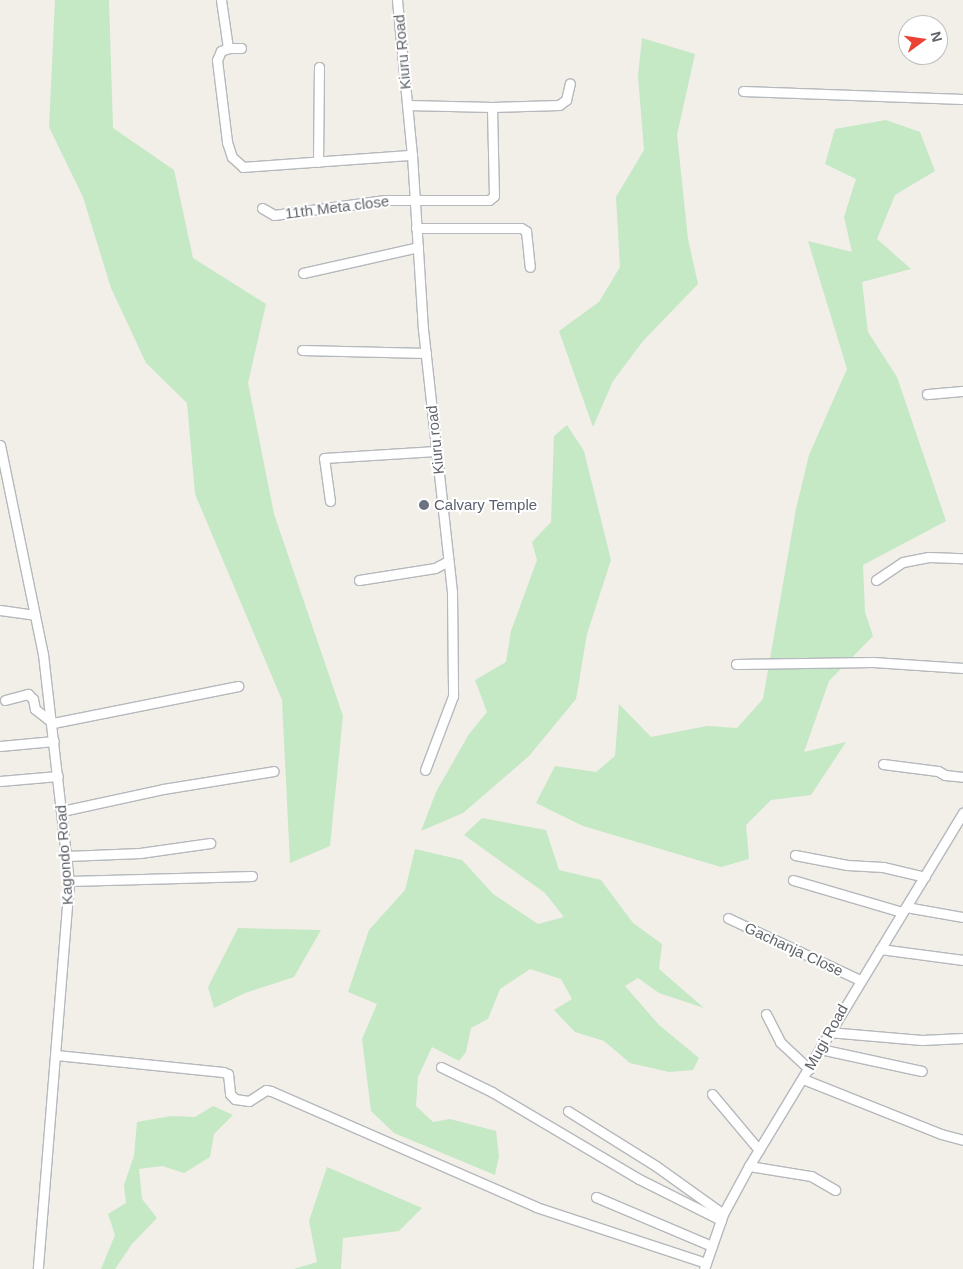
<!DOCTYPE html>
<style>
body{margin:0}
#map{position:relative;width:963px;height:1269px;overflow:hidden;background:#f1efe8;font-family:Helvetica,sans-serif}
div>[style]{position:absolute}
.green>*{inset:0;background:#c5e8c5}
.roads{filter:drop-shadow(1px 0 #b5b8bc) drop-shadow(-1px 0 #b5b8bc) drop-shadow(0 1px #b5b8bc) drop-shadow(0 -1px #b5b8bc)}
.minor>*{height:9px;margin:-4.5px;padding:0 4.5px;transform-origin:4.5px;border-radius:4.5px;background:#fff}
.dots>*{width:14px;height:14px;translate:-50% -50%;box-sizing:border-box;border:2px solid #fff;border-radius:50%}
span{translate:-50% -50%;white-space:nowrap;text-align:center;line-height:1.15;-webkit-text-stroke:4px #fff;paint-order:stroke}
.street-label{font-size:15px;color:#5f6368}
.worship-label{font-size:15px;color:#5b616d}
.left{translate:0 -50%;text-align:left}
.north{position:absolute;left:898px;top:15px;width:50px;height:50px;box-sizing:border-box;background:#fff;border:1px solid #bfc1c3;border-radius:50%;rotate:76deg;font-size:14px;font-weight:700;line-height:20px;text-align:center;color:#5f6368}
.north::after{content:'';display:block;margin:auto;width:18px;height:22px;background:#ea4335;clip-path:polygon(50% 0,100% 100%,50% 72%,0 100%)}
</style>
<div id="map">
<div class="green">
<div style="clip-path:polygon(55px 0,109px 0,113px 128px,174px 170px,193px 258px,266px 304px,248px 383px,274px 514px,343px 716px,330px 846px,290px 863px,282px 700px,195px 494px,187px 403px,146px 363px,111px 288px,83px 197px,49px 127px)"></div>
<div style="clip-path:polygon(642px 38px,695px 54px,677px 135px,688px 239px,698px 284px,643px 341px,613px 381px,593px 427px,559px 331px,599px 302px,620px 267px,616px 197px,644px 150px,638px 76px)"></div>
<div style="clip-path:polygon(886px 120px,920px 132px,935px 171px,895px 195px,877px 239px,911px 269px,862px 282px,868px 332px,897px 377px,946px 521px,863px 565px,865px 612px,873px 636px,829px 681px,804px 752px,846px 742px,811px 795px,771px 800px,746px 825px,749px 859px,721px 867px,583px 826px,536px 803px,555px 766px,596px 772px,615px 756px,619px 704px,651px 737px,707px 726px,737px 728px,763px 699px,796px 509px,809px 455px,847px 369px,808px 241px,852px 252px,844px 217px,856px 179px,825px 164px,835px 129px)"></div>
<div style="clip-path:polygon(567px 425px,584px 451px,611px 560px,587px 634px,576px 699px,529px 756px,463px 813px,421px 831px,436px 792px,469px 734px,487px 712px,475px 680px,506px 662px,511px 631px,537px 560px,532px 542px,551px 522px,554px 436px)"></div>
<div style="clip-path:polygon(482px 818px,546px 830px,559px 870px,601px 880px,633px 923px,662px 944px,659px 969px,704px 1008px,659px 993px,638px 978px,625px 986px,659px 1025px,699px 1058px,693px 1070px,669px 1072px,630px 1063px,604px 1041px,575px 1032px,554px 1010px,572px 999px,561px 979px,530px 969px,500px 989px,488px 1019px,471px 1028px,466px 1052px,459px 1061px,432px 1047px,418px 1077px,416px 1106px,433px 1122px,450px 1119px,496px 1131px,499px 1156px,495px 1175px,394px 1133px,371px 1111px,362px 1039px,377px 1004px,348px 992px,369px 930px,405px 890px,415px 849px,462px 860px,493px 894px,538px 924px,564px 917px,545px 893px,464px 835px)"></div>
<div style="clip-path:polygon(238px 928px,321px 930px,294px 977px,245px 993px,214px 1008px,208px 987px)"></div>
<div style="clip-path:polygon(213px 1106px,233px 1115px,214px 1134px,210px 1157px,184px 1173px,162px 1166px,139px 1169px,142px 1199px,157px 1218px,132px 1244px,115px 1269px,101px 1269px,115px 1235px,108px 1214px,126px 1203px,124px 1185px,134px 1156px,137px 1122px,171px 1116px,195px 1117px)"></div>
<div style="clip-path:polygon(327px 1167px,422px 1208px,399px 1231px,343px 1238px,341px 1269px,294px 1269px,317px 1262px,309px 1221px)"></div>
</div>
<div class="roads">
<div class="minor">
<div style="left:221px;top:0;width:49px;rotate:81.7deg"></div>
<div style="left:228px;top:48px;width:13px"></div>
<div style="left:397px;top:0;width:156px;rotate:84.5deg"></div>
<div style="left:412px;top:155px;width:174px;rotate:86.4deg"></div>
<div style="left:423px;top:329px;width:265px;rotate:83.7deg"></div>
<div style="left:452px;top:592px;width:104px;rotate:89.4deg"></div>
<div style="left:453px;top:696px;width:79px;rotate:110.7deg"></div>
<div style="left:228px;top:48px;width:8px;rotate:157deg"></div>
<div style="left:221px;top:51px;width:10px;rotate:114deg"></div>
<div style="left:217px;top:60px;width:83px;rotate:83deg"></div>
<div style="left:227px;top:142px;width:16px;rotate:72deg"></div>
<div style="left:232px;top:157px;width:15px;rotate:42deg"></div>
<div style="left:243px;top:167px;width:169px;rotate:-4.1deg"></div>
<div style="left:743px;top:91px;width:220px;rotate:2.1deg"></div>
<div style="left:492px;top:107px;width:67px;rotate:-1.7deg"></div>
<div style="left:559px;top:105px;width:9px;rotate:-36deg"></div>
<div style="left:566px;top:100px;width:17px;rotate:-77deg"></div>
<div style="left:318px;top:162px;width:95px;rotate:-89.4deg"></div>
<div style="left:262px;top:208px;width:14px;rotate:30deg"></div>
<div style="left:274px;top:215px;width:112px;rotate:-7.7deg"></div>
<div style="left:385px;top:200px;width:104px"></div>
<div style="left:489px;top:200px;width:6px;rotate:-39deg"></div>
<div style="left:494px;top:196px;width:89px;rotate:-91.3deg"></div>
<div style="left:492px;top:107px;width:85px;rotate:-178.7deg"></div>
<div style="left:416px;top:228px;width:105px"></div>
<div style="left:521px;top:228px;width:6px;rotate:31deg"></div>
<div style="left:526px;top:231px;width:36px;rotate:84deg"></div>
<div style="left:303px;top:273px;width:118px;rotate:-12.7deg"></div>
<div style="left:302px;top:350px;width:124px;rotate:1.4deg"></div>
<div style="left:927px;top:394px;width:36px;rotate:-5deg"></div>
<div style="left:0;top:445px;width:213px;rotate:78.4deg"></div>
<div style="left:43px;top:654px;width:228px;rotate:83.5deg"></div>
<div style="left:69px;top:881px;width:389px;rotate:94.6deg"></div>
<div style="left:330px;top:501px;width:43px;rotate:-97.9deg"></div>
<div style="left:324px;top:458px;width:112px;rotate:-3.6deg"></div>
<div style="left:359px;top:580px;width:77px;rotate:-9deg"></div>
<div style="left:435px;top:568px;width:15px;rotate:-28deg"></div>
<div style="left:876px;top:580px;width:32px;rotate:-34deg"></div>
<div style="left:903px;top:562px;width:26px;rotate:-11deg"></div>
<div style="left:929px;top:557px;width:34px;rotate:2deg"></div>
<div style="left:0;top:610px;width:35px;rotate:8deg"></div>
<div style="left:736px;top:664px;width:137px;rotate:-0.8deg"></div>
<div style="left:873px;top:662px;width:90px;rotate:3.8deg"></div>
<div style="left:5px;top:700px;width:24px;rotate:-15deg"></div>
<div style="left:28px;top:694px;width:7px;rotate:45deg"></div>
<div style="left:33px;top:699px;width:10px;rotate:79deg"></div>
<div style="left:35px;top:709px;width:23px;rotate:38deg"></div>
<div style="left:53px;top:723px;width:189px;rotate:-11.3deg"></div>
<div style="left:0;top:746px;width:54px;rotate:-5.3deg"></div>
<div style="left:883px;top:764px;width:55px;rotate:7.3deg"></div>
<div style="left:938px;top:771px;width:8px;rotate:30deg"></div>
<div style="left:945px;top:775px;width:18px;rotate:6deg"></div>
<div style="left:0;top:781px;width:58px;rotate:-4.9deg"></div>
<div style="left:62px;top:811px;width:103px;rotate:-12.3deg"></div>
<div style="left:163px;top:789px;width:112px;rotate:-9.2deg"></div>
<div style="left:795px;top:855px;width:53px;rotate:10.9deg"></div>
<div style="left:847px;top:865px;width:36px;rotate:3deg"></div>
<div style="left:883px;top:867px;width:43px;rotate:13.4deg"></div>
<div style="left:67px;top:856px;width:73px;rotate:-2.4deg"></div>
<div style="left:140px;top:853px;width:71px;rotate:-8.1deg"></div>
<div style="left:793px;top:880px;width:114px;rotate:16.4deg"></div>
<div style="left:69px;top:881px;width:183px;rotate:-1.6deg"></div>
<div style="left:906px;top:907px;width:58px;rotate:10deg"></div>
<div style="left:728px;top:918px;width:146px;rotate:25.2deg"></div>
<div style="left:880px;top:949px;width:84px;rotate:7.5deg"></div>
<div style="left:766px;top:1014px;width:31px;rotate:63deg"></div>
<div style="left:780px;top:1042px;width:40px;rotate:43deg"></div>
<div style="left:828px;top:1032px;width:94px;rotate:4.9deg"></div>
<div style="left:922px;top:1040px;width:41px;rotate:-2.8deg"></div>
<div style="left:820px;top:1049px;width:104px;rotate:12.2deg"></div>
<div style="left:56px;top:1055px;width:168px;rotate:5.8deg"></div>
<div style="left:223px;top:1072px;width:5px;rotate:22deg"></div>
<div style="left:228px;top:1074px;width:20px;rotate:84deg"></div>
<div style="left:230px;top:1094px;width:7px;rotate:45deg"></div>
<div style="left:235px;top:1099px;width:14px;rotate:8deg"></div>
<div style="left:249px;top:1101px;width:20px;rotate:-33deg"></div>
<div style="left:266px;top:1090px;width:5px;rotate:11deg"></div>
<div style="left:271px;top:1091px;width:289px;rotate:23.6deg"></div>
<div style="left:536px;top:1207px;width:179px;rotate:18.2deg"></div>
<div style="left:441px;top:1067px;width:57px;rotate:26.1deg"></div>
<div style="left:492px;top:1092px;width:171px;rotate:30.6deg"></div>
<div style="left:639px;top:1179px;width:92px;rotate:26.6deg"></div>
<div style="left:803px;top:1079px;width:149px;rotate:21.7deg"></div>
<div style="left:941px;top:1134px;width:23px;rotate:15deg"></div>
<div style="left:712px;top:1094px;width:73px;rotate:50deg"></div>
<div style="left:568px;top:1111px;width:104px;rotate:32deg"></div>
<div style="left:656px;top:1166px;width:82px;rotate:35.6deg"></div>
<div style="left:749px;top:1166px;width:63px;rotate:9.2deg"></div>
<div style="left:811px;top:1176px;width:28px;rotate:30deg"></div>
<div style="left:596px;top:1197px;width:126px;rotate:22.9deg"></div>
<div style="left:704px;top:1269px;width:58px;rotate:-70.9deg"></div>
<div style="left:723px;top:1214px;width:55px;rotate:-61.6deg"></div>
<div style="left:749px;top:1166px;width:413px;rotate:-58.8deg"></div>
</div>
</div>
<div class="dots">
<div style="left:424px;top:505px;background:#6b7280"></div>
</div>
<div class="street-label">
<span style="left:402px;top:52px;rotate:-95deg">Kiuru Road</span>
<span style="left:337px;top:207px;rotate:-7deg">11th Meta close</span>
<span style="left:435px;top:440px;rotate:-96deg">Kiuru road</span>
<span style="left:64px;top:855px;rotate:-94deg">Kagondo Road</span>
<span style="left:794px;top:949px;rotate:25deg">Gachanja Close</span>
<span style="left:826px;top:1037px;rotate:-61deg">Mugi Road</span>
</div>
<div class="worship-label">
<span class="left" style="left:434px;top:505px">Calvary Temple</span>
</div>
<div class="north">N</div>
</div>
